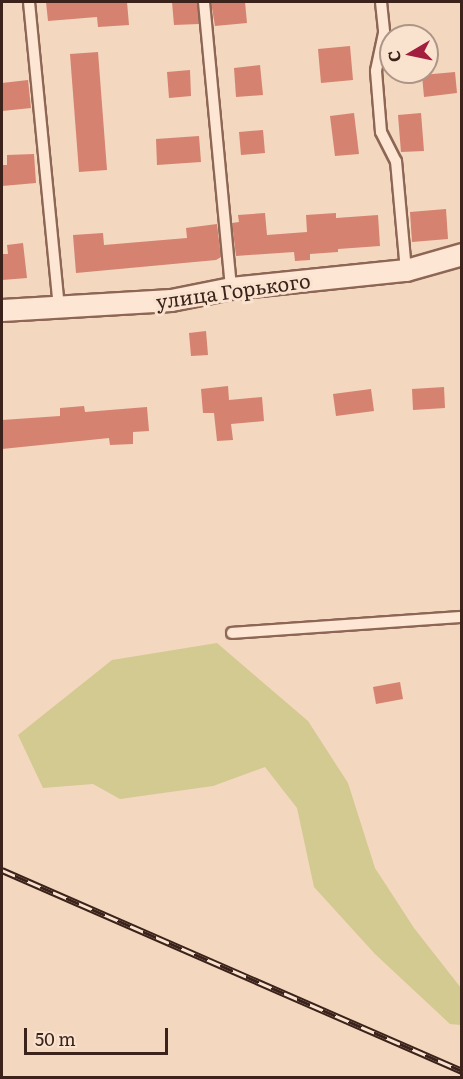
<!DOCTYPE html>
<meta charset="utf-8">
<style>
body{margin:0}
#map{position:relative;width:463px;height:1079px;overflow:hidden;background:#f3d7be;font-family:Literata,serif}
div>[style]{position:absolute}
.green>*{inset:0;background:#d2ca91}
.building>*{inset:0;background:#d58270}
.roads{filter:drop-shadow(2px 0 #8d6655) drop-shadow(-2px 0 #8d6655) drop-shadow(0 2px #8d6655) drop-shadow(0 -2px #8d6655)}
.service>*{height:10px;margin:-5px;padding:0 5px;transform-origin:5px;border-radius:5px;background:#fde6d3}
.minor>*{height:21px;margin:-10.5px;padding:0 10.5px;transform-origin:10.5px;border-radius:10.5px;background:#fde6d3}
.rail>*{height:7px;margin-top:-3.5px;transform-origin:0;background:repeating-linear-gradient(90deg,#f9e3cf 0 14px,#3b231b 0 28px);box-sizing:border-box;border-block:2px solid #3b231b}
span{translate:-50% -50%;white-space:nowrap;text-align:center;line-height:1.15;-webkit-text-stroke:6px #f9e3cf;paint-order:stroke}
.street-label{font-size:20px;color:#3b231b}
.frame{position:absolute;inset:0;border:3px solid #3b231b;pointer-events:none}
.north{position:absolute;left:379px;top:24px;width:60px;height:60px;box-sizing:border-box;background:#f9e3cf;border:2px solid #ad9687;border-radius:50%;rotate:261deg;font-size:16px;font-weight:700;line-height:24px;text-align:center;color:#3b231b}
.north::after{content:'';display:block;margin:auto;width:21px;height:27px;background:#a31e3e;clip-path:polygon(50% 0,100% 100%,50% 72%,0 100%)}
.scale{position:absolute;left:24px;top:1028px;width:144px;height:27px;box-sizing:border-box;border:3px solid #3b231b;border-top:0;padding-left:8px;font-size:18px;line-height:21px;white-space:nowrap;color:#3b231b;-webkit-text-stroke:4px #f9e3cf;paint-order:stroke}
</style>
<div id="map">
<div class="green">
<div style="clip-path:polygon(217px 643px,308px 721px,348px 783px,375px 868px,414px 928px,461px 988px,461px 1025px,450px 1024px,375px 954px,314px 887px,297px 808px,265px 767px,213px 786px,120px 799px,93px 784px,43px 788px,18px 735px,112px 660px)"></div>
</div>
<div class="building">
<div style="clip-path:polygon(46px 2px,127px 2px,129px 25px,98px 27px,97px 17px,48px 21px)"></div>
<div style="clip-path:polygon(172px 2px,197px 2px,199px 24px,174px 25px)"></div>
<div style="clip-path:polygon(211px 2px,245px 2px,247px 23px,215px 26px)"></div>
<div style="clip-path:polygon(350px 46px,353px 80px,321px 83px,318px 49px)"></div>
<div style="clip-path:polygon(98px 52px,107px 170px,79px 172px,70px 54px)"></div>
<div style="clip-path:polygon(260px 65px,263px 95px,236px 97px,234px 68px)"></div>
<div style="clip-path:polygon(190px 70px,191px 96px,169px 98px,167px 72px)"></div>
<div style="clip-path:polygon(455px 72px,457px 93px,424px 97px,422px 75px)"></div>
<div style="clip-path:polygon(28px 80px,31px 108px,2px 111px,2px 83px)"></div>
<div style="clip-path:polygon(354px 113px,359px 154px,335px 156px,330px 116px)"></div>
<div style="clip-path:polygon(421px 113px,424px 151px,401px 152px,398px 115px)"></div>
<div style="clip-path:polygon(263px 130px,265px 153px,241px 155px,239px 132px)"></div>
<div style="clip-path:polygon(199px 136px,201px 162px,157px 165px,156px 139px)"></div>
<div style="clip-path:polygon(34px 154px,36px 183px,2px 186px,2px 165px,7px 165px,7px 155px)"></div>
<div style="clip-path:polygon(446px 209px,448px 239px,412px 242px,410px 212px)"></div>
<div style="clip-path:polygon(265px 213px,267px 235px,307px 232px,306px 215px,336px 213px,336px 218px,378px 215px,380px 246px,338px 249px,338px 252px,310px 254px,310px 260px,295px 261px,294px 252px,236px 256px,232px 223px,239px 222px,238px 215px)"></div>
<div style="clip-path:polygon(217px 224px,221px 257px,216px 260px,76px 273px,73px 235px,103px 233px,104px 245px,187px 238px,186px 228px)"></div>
<div style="clip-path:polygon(23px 243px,27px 278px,2px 280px,2px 254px,8px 254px,7px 245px)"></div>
<div style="clip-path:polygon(206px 331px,208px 355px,191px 356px,189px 333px)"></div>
<div style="clip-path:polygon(228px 386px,229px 400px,262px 397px,264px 421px,231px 424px,233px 440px,217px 441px,214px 413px,203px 413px,201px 389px)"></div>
<div style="clip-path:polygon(444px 387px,445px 408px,413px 410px,412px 389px)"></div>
<div style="clip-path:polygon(371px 389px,374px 411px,336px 416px,333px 394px)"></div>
<div style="clip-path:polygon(84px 406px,85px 412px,147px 407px,149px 431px,133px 432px,133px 444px,110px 445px,109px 438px,2px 449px,2px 420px,60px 416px,60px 408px)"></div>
<div style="clip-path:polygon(400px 682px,403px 699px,376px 704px,373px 687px)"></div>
</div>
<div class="roads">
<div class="service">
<div style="left:29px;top:2px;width:307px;rotate:84.4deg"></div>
<div style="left:204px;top:2px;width:287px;rotate:84.6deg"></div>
<div style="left:381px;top:2px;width:31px;rotate:84deg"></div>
<div style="left:384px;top:33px;width:39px;rotate:102deg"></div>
<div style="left:376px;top:71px;width:61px;rotate:85.3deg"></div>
<div style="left:381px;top:132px;width:33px;rotate:63deg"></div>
<div style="left:396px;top:161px;width:109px;rotate:84.8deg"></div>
<div style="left:232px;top:633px;width:231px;rotate:-4deg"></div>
</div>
<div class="minor">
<div style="left:2px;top:310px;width:169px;rotate:-3.4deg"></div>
<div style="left:171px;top:300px;width:61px;rotate:-11.3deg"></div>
<div style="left:231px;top:288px;width:176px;rotate:-5.9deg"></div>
<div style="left:406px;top:270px;width:58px;rotate:-15.9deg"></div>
</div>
</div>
<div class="rail">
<div style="left:2px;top:870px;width:502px;rotate:23.6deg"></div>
</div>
<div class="street-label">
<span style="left:233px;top:290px;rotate:-8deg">улица Горького</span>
</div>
<div class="frame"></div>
<div class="north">С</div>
<div class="scale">50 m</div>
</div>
